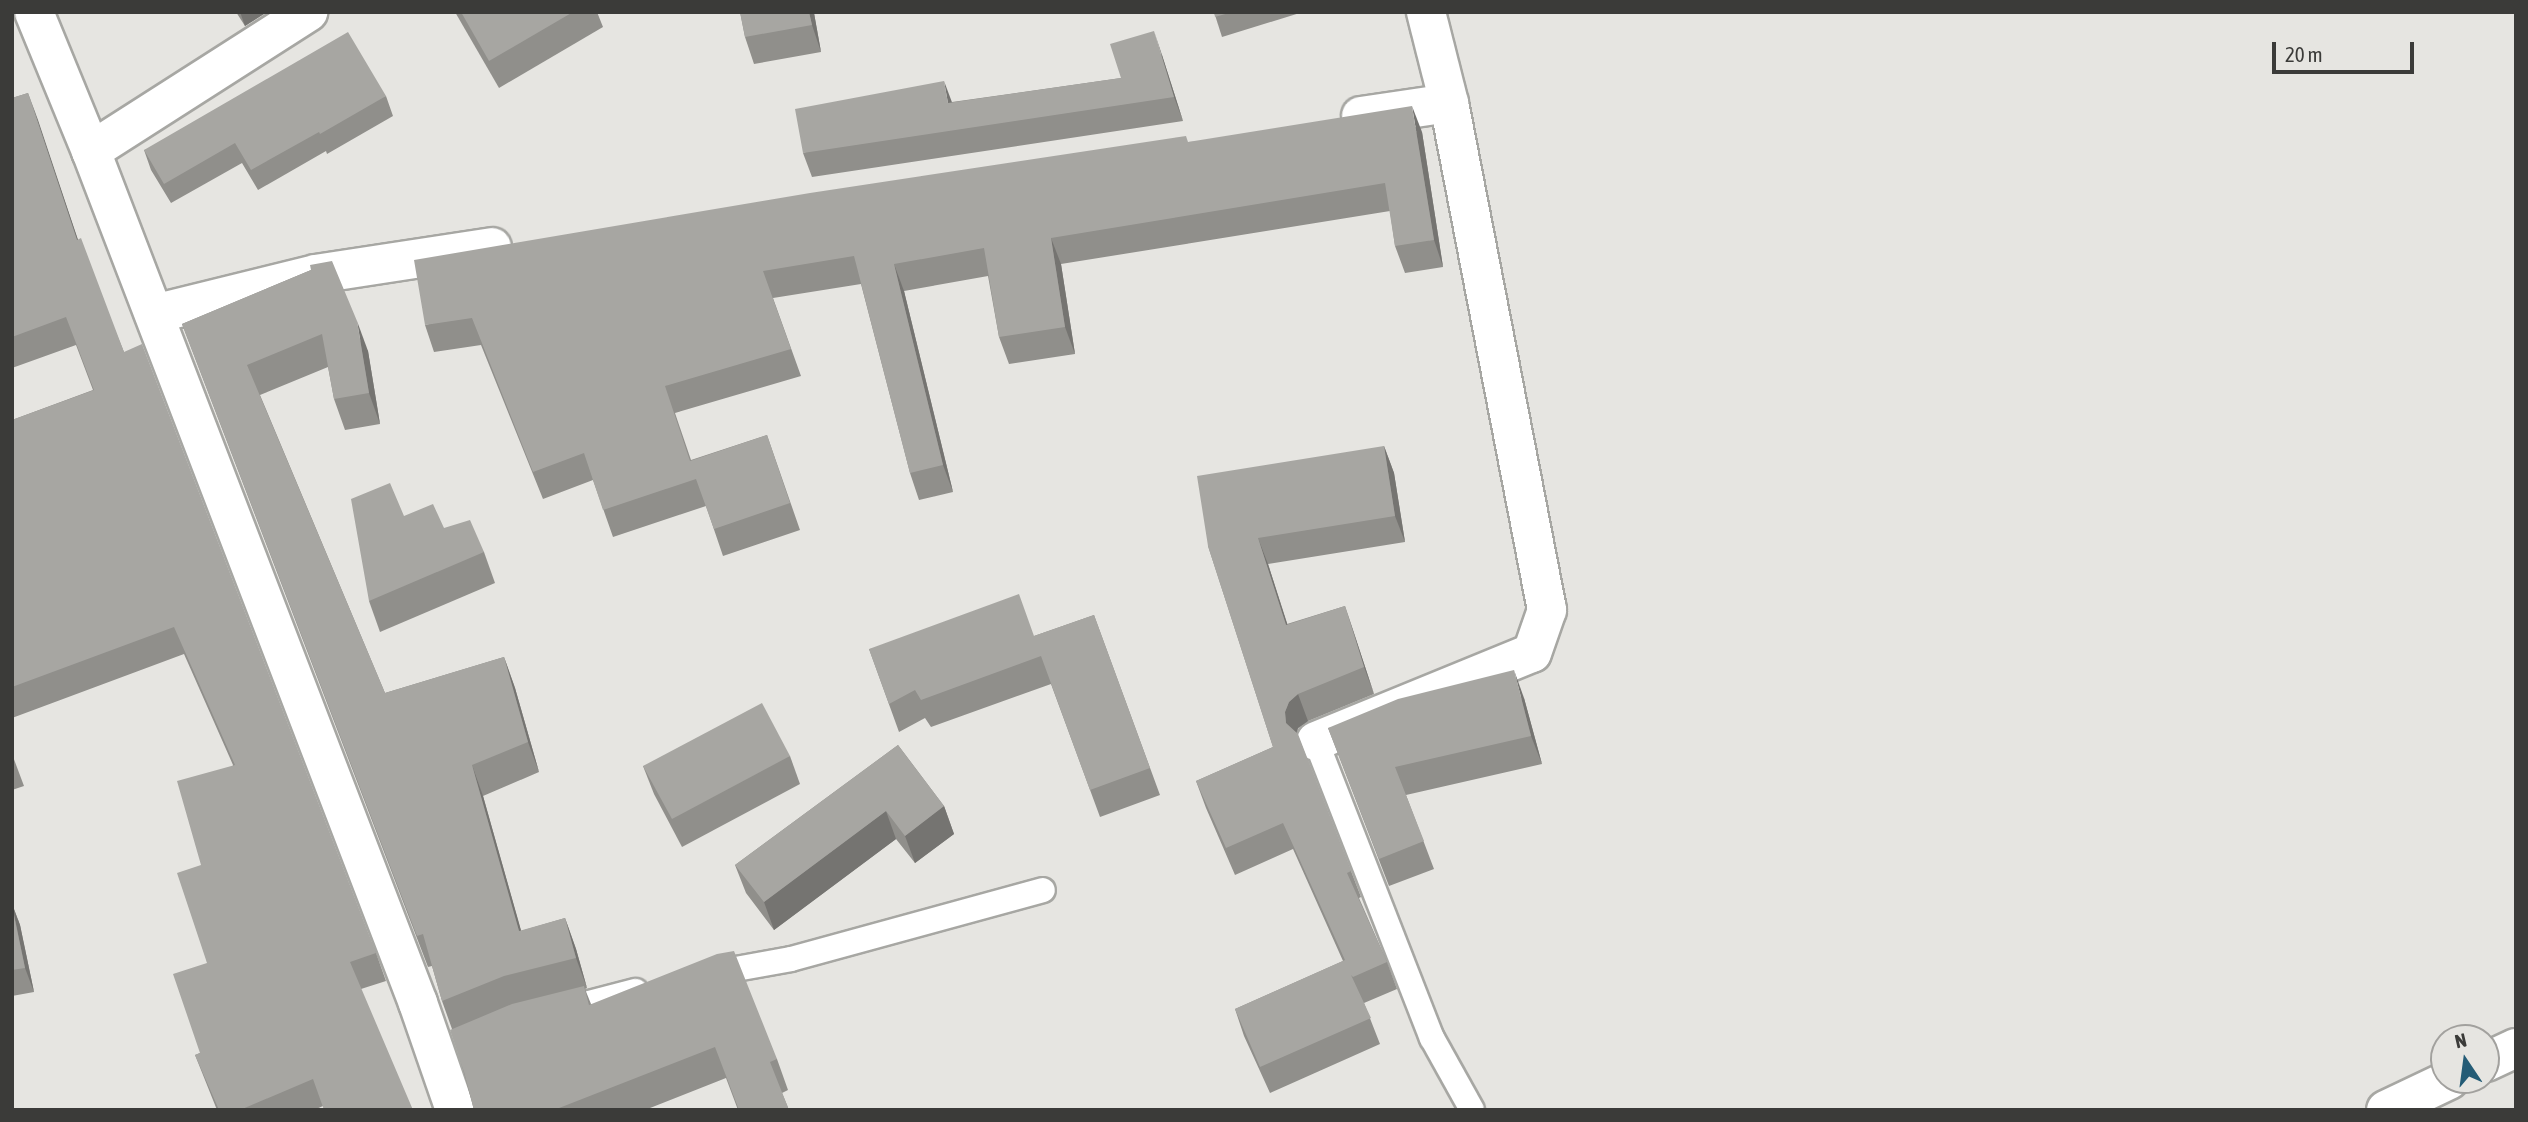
<!DOCTYPE html>
<style>
body{margin:0}
#map{position:relative;width:2528px;height:1122px;overflow:hidden;background:#e6e5e1;font-family:"Asap Condensed",sans-serif}
div>[style]{position:absolute}
.roads{filter:drop-shadow(2px 0 #a7a7a3) drop-shadow(-2px 0 #a7a7a3) drop-shadow(0 2px #a7a7a3) drop-shadow(0 -2px #a7a7a3)}
.service>*{height:24px;margin:-12px;padding:0 12px;transform-origin:12px;border-radius:12px;background:#fff}
.minor>*{height:38px;margin:-19px;padding:0 19px;transform-origin:19px;border-radius:19px;background:#fff}
.wall>*{inset:0;background:#908f8b}
.shaded-wall>*{inset:0;background:#757471}
.building>*{inset:0;background:#a7a6a2}
span{translate:-50% -50%;white-space:nowrap;text-align:center;line-height:1.15;-webkit-text-stroke:7px #e6e5e1;paint-order:stroke}
.frame{position:absolute;inset:0;border:14px solid #3b3b39;pointer-events:none}
.north{position:absolute;left:2430px;top:1024px;width:70px;height:70px;box-sizing:border-box;background:#e6e5e1;border:2px solid #a2a19e;border-radius:50%;rotate:347deg;font-size:19px;font-weight:700;line-height:28px;text-align:center;color:#3b3b39}
.north::after{content:'';display:block;margin:auto;width:24px;height:32px;background:#245c76;clip-path:polygon(50% 0,100% 100%,50% 72%,0 100%)}
.scale{position:absolute;left:2272px;top:42px;width:142px;height:32px;box-sizing:border-box;border:4px solid #3b3b39;border-top:0;padding-left:9px;font-size:21px;line-height:24px;white-space:nowrap;color:#3b3b39;-webkit-text-stroke:5px #e6e5e1;paint-order:stroke}
</style>
<div id="map">
<div class="roads">
<div class="service">
<div style="left:1316px;top:741px;width:319px;rotate:68.7deg"></div>
<div style="left:1432px;top:1038px;width:82px;rotate:60.9deg"></div>
<div style="left:708px;top:974px;width:84px;rotate:-10.2deg"></div>
<div style="left:791px;top:959px;width:261px;rotate:-15.3deg"></div>
<div style="left:558px;top:1011px;width:80px;rotate:-14.6deg"></div>
</div>
<div class="minor">
<div style="left:34px;top:12px;width:150px;rotate:67.7deg"></div>
<div style="left:91px;top:151px;width:913px;rotate:69deg"></div>
<div style="left:418px;top:1003px;width:113px;rotate:70.9deg"></div>
<div style="left:1361px;top:116px;width:89px;rotate:-8.4deg"></div>
<div style="left:91px;top:151px;width:258px;rotate:-32.6deg"></div>
<div style="left:154px;top:314px;width:167px;rotate:-13.9deg"></div>
<div style="left:316px;top:274px;width:178px;rotate:-8.7deg"></div>
<div style="left:1316px;top:741px;width:233px;rotate:-22.2deg"></div>
<div style="left:1532px;top:653px;width:46px;rotate:-70.8deg"></div>
<div style="left:1547px;top:610px;width:516px;rotate:-100.94deg"></div>
<div style="left:1449px;top:103px;width:94px;rotate:-104.2deg"></div>
<div style="left:2486px;top:1062px;width:33px;rotate:-25deg"></div>
<div style="left:2386px;top:1110px;width:70px;rotate:-25.5deg"></div>
</div>
</div>
<div class="wall">
<div style="clip-path:polygon(236px 12px,267px 12px,245px 26px)"></div>
<div style="clip-path:polygon(455px 12px,597px 12px,603px 27px,499px 88px)"></div>
<div style="clip-path:polygon(740px 12px,817px 12px,814px 13px,821px 52px,754px 64px,745px 37px)"></div>
<div style="clip-path:polygon(1214px 12px,1303px 12px,1222px 37px)"></div>
<div style="clip-path:polygon(1162px 55px,1183px 121px,812px 177px,803px 153px,952px 102px,1121px 78px)"></div>
<div style="clip-path:polygon(28px 93px,78px 240px,124px 352px,376px 953px,386px 981px,361px 989px,323px 1106px,314px 1110px,217px 1110px,195px 1055px,200px 1053px,207px 963px,201px 865px,233px 765px,184px 654px,12px 718px,12px 420px,93px 390px,76px 345px,12px 368px,12px 98px)"></div>
<div style="clip-path:polygon(386px 96px,393px 116px,327px 154px,326px 151px,258px 190px,242px 163px,171px 203px,151px 170px,144px 150px)"></div>
<div style="clip-path:polygon(1422px 132px,1443px 267px,1405px 273px,1395px 246px,1390px 211px,1061px 264px,1075px 354px,1009px 364px,999px 337px,988px 276px,904px 291px,953px 492px,919px 500px,910px 473px,861px 284px,773px 298px,801px 376px,675px 413px,691px 460px,767px 435px,800px 530px,723px 556px,706px 506px,613px 537px,593px 480px,543px 499px,481px 345px,434px 352px,425px 325px,1188px 142px)"></div>
<div style="clip-path:polygon(311px 270px,368px 351px,380px 424px,345px 430px,334px 399px,328px 367px,260px 395px,385px 693px,504px 657px,515px 688px,539px 772px,483px 796px,521px 931px,565px 918px,576px 949px,587px 988px,585px 989px,591px 1004px,777px 1059px,788px 1090px,782px 1093px,789px 1110px,738px 1110px,726px 1078px,645px 1110px,474px 1110px,452px 1029px,442px 1001px,432px 966px,428px 967px,182px 324px)"></div>
<div style="clip-path:polygon(1384px 446px,1394px 473px,1405px 542px,1268px 564px,1287px 624px,1345px 606px,1374px 694px,1308px 721px,1298px 728px,1297px 733px,1351px 871px,1361px 897px,1359px 898px,1387px 962px,1397px 989px,1364px 1003px,1380px 1044px,1270px 1093px,1244px 1036px,1235px 1009px,1343px 961px,1293px 849px,1235px 875px,1206px 808px,1196px 781px,1273px 747px,1208px 546px)"></div>
<div style="clip-path:polygon(404px 516px,444px 528px,484px 552px,495px 583px,380px 632px,369px 601px)"></div>
<div style="clip-path:polygon(1094px 615px,1160px 795px,1100px 817px,1051px 684px,931px 727px,925px 718px,899px 732px,869px 649px,1034px 636px)"></div>
<div style="clip-path:polygon(1524px 698px,1542px 764px,1406px 795px,1434px 869px,1389px 886px,1328px 728px)"></div>
<div style="clip-path:polygon(898px 745px,944px 806px,954px 834px,915px 863px,896px 839px,774px 930px,746px 893px,735px 865px)"></div>
<div style="clip-path:polygon(12px 754px,24px 786px,12px 790px)"></div>
<div style="clip-path:polygon(790px 756px,800px 784px,682px 847px,654px 794px,643px 766px)"></div>
<div style="clip-path:polygon(12px 904px,20px 925px,34px 992px,12px 996px)"></div>
</div>
<div class="shaded-wall">
<div style="clip-path:polygon(240px 12px,267px 12px,245px 26px)"></div>
<div style="clip-path:polygon(809px 12px,813px 12px,814px 13px,821px 52px,812px 25px)"></div>
<div style="clip-path:polygon(1154px 31px,1162px 55px,1183px 121px,1174px 97px)"></div>
<div style="clip-path:polygon(944px 81px,953px 105px,948px 103px)"></div>
<div style="clip-path:polygon(28px 93px,38px 120px,87px 267px,77px 240px)"></div>
<div style="clip-path:polygon(1412px 106px,1422px 132px,1443px 267px,1434px 240px)"></div>
<div style="clip-path:polygon(1051px 238px,1061px 264px,1075px 354px,1065px 327px)"></div>
<div style="clip-path:polygon(894px 264px,904px 291px,953px 492px,943px 465px)"></div>
<div style="clip-path:polygon(357px 321px,368px 351px,380px 424px,369px 393px)"></div>
<div style="clip-path:polygon(1384px 446px,1394px 473px,1405px 542px,1395px 516px)"></div>
<div style="clip-path:polygon(1258px 538px,1268px 564px,1296px 651px,1286px 625px)"></div>
<div style="clip-path:polygon(1345px 606px,1354px 633px,1374px 694px,1364px 667px)"></div>
<div style="clip-path:polygon(504px 657px,515px 688px,539px 772px,528px 742px)"></div>
<div style="clip-path:polygon(1514px 670px,1524px 698px,1542px 764px,1531px 736px)"></div>
<div style="clip-path:polygon(1298px 694px,1308px 721px,1298px 728px,1294px 739px,1286px 723px,1285px 712px,1289px 702px)"></div>
<div style="clip-path:polygon(472px 765px,483px 796px,530px 962px,519px 931px)"></div>
<div style="clip-path:polygon(944px 806px,954px 834px,915px 863px,905px 836px)"></div>
<div style="clip-path:polygon(886px 811px,896px 839px,774px 930px,764px 902px)"></div>
<div style="clip-path:polygon(12px 904px,20px 925px,34px 992px,25px 968px)"></div>
<div style="clip-path:polygon(565px 918px,576px 949px,587px 988px,576px 958px)"></div>
</div>
<div class="building">
<div style="clip-path:polygon(461px 12px,573px 12px,489px 61px)"></div>
<div style="clip-path:polygon(740px 12px,809px 12px,812px 25px,745px 37px)"></div>
<div style="clip-path:polygon(1214px 12px,1232px 12px,1215px 17px)"></div>
<div style="clip-path:polygon(1154px 31px,1174px 97px,803px 153px,795px 109px,944px 81px,948px 103px,1121px 78px,1110px 44px)"></div>
<div style="clip-path:polygon(348px 32px,386px 96px,320px 134px,319px 132px,251px 170px,235px 143px,164px 184px,144px 150px)"></div>
<div style="clip-path:polygon(28px 93px,77px 240px,81px 238px,124px 352px,142px 344px,376px 953px,350px 962px,413px 1110px,324px 1110px,313px 1079px,240px 1110px,219px 1110px,195px 1055px,200px 1053px,173px 974px,207px 963px,177px 873px,201px 865px,177px 781px,235px 765px,174px 627px,12px 687px,12px 420px,94px 390px,66px 317px,12px 337px,12px 98px)"></div>
<div style="clip-path:polygon(1412px 106px,1434px 240px,1395px 246px,1385px 183px,1051px 238px,1065px 327px,999px 337px,984px 248px,894px 264px,943px 465px,910px 473px,854px 256px,763px 271px,791px 349px,665px 386px,690px 461px,767px 435px,790px 503px,714px 529px,696px 479px,603px 510px,584px 453px,533px 472px,472px 318px,425px 325px,414px 260px,810px 193px,1186px 136px,1188px 142px)"></div>
<div style="clip-path:polygon(332px 261px,357px 321px,369px 393px,334px 399px,322px 334px,247px 365px,385px 693px,504px 657px,528px 742px,472px 765px,519px 931px,565px 918px,576px 958px,504px 976px,442px 1001px,423px 934px,417px 936px,182px 324px,311px 270px,310px 265px)"></div>
<div style="clip-path:polygon(1384px 446px,1395px 516px,1258px 538px,1286px 625px,1345px 606px,1364px 667px,1298px 694px,1289px 702px,1285px 712px,1286px 723px,1298px 734px,1351px 871px,1347px 873px,1387px 962px,1353px 977px,1351px 975px,1371px 1018px,1260px 1067px,1235px 1009px,1345px 960px,1283px 823px,1226px 848px,1196px 781px,1273px 747px,1208px 546px,1197px 476px)"></div>
<div style="clip-path:polygon(390px 483px,404px 516px,433px 504px,444px 528px,470px 520px,484px 552px,369px 601px,351px 499px)"></div>
<div style="clip-path:polygon(1019px 594px,1034px 636px,1094px 615px,1150px 768px,1090px 790px,1041px 656px,921px 700px,915px 690px,889px 704px,869px 649px)"></div>
<div style="clip-path:polygon(1514px 670px,1531px 736px,1395px 767px,1424px 841px,1379px 859px,1328px 728px,1398px 699px)"></div>
<div style="clip-path:polygon(762px 703px,790px 756px,672px 819px,643px 766px)"></div>
<div style="clip-path:polygon(898px 745px,944px 806px,905px 836px,886px 811px,764px 902px,735px 865px)"></div>
<div style="clip-path:polygon(12px 906px,25px 968px,12px 970px)"></div>
<div style="clip-path:polygon(734px 951px,777px 1059px,770px 1062px,789px 1110px,739px 1110px,715px 1047px,554px 1110px,474px 1110px,464px 1072px,450px 1030px,512px 1004px,584px 986px,589px 1005px,717px 954px)"></div>
</div>
<div class="frame"></div>
<div class="north">N</div>
<div class="scale">20 m</div>
</div>
